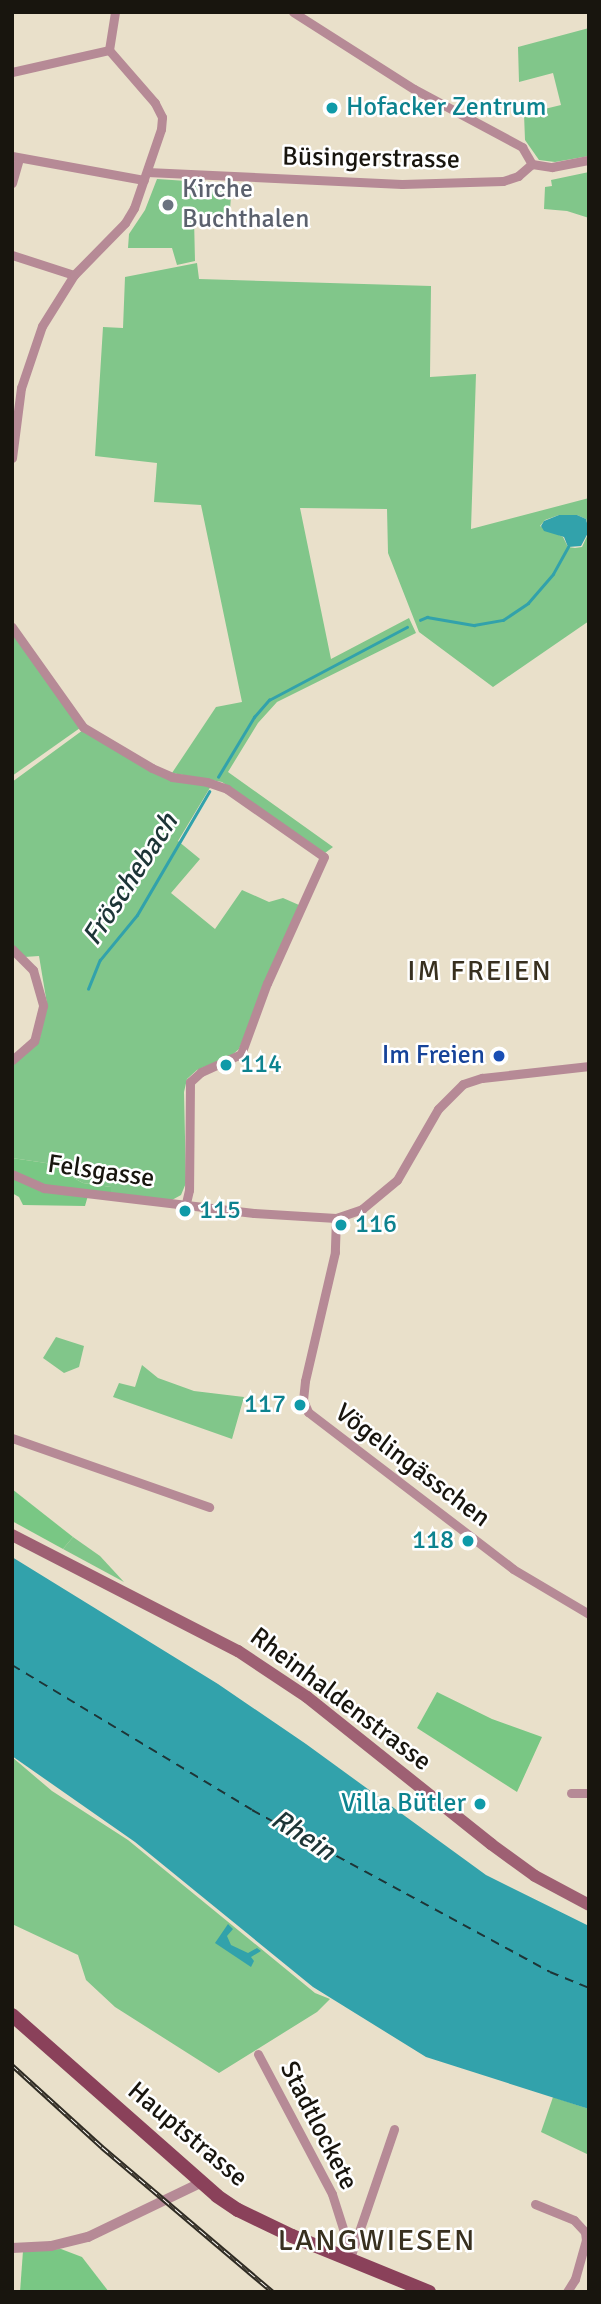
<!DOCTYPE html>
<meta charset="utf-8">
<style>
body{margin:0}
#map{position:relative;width:601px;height:2304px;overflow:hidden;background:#e9e0ca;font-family:Signika,sans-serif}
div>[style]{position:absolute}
.green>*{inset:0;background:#81c68a}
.forest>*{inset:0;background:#79c784}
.water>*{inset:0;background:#32a2ab}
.stream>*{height:2.5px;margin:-1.25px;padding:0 1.25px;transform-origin:1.25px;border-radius:1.25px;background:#32a2ab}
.ferry>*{height:2px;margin-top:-1px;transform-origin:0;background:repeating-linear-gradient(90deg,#1d3537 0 9px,transparent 0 16px)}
.minor>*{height:9px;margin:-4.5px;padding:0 4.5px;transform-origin:4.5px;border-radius:4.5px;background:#b68a96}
.tertiary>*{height:10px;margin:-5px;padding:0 5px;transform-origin:5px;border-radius:5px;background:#b68a96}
.secondary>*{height:12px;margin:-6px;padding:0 6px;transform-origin:6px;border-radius:6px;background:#9e6073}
.primary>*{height:14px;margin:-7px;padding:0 7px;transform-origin:7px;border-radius:7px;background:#8a415a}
.rail>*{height:5px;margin-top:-2.5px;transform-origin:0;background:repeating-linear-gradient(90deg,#fff 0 8px,#2f2b23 0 16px);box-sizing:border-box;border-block:2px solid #2f2b23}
.dots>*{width:19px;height:19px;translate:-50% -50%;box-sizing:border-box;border:4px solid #fff;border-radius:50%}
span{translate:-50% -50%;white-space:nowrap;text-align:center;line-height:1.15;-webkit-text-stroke:5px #fff;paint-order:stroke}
.culture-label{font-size:26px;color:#0d838f}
.left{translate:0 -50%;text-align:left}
.right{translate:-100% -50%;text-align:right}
.street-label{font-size:26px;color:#18150e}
.worship-label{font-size:26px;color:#5b616d}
.transit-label{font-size:26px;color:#164399}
.water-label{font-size:28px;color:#1d3537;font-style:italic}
.neighbourhood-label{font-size:28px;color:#38301f;letter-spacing:2px}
.quarter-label{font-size:30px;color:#38301f;letter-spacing:2px}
.frame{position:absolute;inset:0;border:14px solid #18150e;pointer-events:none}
</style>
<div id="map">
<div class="green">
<div style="clip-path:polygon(589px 28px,589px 156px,555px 162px,539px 160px,525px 140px,524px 114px,561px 105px,553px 73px,519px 82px,518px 47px)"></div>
<div style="clip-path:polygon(589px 172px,589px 218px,567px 211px,544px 209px,545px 187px,552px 186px,551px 180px)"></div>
<div style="clip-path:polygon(157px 179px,232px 184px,229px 222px,194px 218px,195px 261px,177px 265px,172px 248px,128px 248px,129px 234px,145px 210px)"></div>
<div style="clip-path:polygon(197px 263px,199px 279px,431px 286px,430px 377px,476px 374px,471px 529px,589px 498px,589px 526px,586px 519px,577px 515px,559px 515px,545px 520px,540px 526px,563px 537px,568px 547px,575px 548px,582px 547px,589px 532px,589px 621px,493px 687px,419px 632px,388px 553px,387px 509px,300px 508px,331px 659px,409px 618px,416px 633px,277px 702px,258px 723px,228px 772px,333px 847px,325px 853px,222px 782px,172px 773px,216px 707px,242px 702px,201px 505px,154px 502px,157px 463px,95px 456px,103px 327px,123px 328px,125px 277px)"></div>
<div style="clip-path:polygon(12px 633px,80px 728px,12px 776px)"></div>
<div style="clip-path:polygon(83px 730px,146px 769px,211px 786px,178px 841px,200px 859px,171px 893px,215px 929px,242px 890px,269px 902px,283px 898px,299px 905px,239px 1049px,231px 1056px,197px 1070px,187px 1079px,184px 1092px,186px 1183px,181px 1195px,172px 1200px,111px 1194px,111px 1187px,83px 1183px,46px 1163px,12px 1158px,12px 1062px,40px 1037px,47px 1004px,39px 956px,24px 957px,12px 946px,12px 782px)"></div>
<div style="clip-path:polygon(56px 1337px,84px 1346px,79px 1367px,64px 1373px,43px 1358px)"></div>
<div style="clip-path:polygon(142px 1365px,158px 1378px,194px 1391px,244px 1397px,232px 1439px,113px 1397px,119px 1383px,135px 1387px)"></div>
<div style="clip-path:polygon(73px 1537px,100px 1556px,124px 1582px,63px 1549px)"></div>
<div style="clip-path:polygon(12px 1757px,52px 1791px,128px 1840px,315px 1993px,330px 1999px,317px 2012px,219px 2073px,115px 2007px,86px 1980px,78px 1955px,12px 1924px)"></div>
<div style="clip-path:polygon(553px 2097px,589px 2109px,589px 2155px,541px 2132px)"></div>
</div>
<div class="forest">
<div style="clip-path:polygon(12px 1158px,46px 1163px,83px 1183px,111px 1187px,111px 1194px,89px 1192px,85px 1206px,23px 1205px,19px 1197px,12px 1193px)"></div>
<div style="clip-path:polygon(12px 1489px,73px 1537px,63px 1549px,12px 1521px)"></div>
<div style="clip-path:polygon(437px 1692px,492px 1719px,542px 1737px,517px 1792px,417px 1728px)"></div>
<div style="clip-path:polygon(61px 2249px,82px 2257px,109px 2292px,20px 2292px,23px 2251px)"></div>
</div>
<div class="water">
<div style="clip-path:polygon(559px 515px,577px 515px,586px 519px,589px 531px,581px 546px,568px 547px,564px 537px,544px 531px,541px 526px,544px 521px)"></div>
<div style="clip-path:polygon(12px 1557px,218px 1684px,306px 1744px,486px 1875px,589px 1926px,589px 2109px,426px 2057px,313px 1987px,135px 1842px,12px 1756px)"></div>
<div style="clip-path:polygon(228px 1924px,233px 1929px,227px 1936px,231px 1945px,248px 1953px,257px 1948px,261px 1951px,251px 1957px,254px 1961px,251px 1967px,215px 1943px)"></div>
</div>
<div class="stream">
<div style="left:420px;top:620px;width:8px;rotate:-23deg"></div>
<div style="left:427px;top:617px;width:48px;rotate:9.7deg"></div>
<div style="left:474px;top:625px;width:29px;rotate:-10deg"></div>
<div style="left:503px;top:620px;width:30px;rotate:-34deg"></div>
<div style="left:528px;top:603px;width:38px;rotate:-49deg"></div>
<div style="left:553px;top:574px;width:31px;rotate:-61deg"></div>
<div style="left:218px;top:777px;width:70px;rotate:-59deg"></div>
<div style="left:254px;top:717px;width:23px;rotate:-49deg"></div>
<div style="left:269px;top:700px;width:156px;rotate:-27.9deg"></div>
<div style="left:88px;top:989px;width:31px;rotate:-68deg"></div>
<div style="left:100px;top:960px;width:58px;rotate:-50.6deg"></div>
<div style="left:137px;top:915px;width:143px;rotate:-59.7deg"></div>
</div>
<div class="ferry">
<div style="left:12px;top:1665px;width:280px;rotate:31.1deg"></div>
<div style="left:252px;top:1810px;width:339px;rotate:28.5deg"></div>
<div style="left:550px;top:1972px;width:42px;rotate:22.3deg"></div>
</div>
<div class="minor">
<div style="left:293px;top:12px;width:143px;rotate:32.5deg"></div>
<div style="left:414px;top:89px;width:123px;rotate:28.2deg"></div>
<div style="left:522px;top:147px;width:20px;rotate:60deg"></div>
<div style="left:12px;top:72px;width:99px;rotate:-12.8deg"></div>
<div style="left:12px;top:156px;width:134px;rotate:10.3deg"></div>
<div style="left:147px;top:172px;width:255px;rotate:2.7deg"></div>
<div style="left:402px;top:184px;width:101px;rotate:-1.7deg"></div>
<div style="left:503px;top:181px;width:16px;rotate:-18deg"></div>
<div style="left:518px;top:176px;width:18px;rotate:-41deg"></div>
<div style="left:532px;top:164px;width:20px;rotate:9deg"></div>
<div style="left:552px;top:167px;width:38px;rotate:-11deg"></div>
<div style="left:12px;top:183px;width:26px;rotate:-74deg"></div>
<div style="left:12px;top:255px;width:65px;rotate:17.9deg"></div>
<div style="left:12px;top:458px;width:71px;rotate:-82.7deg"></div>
<div style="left:21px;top:388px;width:65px;rotate:-71.3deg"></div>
<div style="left:42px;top:326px;width:60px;rotate:-57.9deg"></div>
<div style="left:74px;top:275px;width:73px;rotate:-45.6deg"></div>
<div style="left:125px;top:223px;width:17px;rotate:-59deg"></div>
<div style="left:134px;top:208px;width:83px;rotate:-71.1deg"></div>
<div style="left:161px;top:129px;width:12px;rotate:-85deg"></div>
<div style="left:162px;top:117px;width:16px;rotate:-117deg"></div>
<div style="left:155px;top:103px;width:70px;rotate:-131deg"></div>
<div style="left:109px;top:50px;width:38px;rotate:-81deg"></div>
<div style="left:12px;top:627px;width:123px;rotate:54.6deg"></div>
<div style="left:83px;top:727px;width:80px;rotate:30.7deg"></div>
<div style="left:152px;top:768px;width:22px;rotate:24deg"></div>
<div style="left:172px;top:777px;width:35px;rotate:8deg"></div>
<div style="left:207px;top:782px;width:21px;rotate:19deg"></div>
<div style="left:227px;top:789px;width:118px;rotate:35deg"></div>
<div style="left:324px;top:857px;width:138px;rotate:114.3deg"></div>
<div style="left:267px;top:983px;width:76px;rotate:110.1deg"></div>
<div style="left:241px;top:1054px;width:44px;rotate:155.8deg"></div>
<div style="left:201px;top:1072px;width:15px;rotate:138deg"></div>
<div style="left:190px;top:1082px;width:108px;rotate:90.5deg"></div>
<div style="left:189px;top:1190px;width:13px;rotate:103deg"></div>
<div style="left:12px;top:949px;width:30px;rotate:45deg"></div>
<div style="left:33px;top:970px;width:37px;rotate:74deg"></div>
<div style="left:43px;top:1006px;width:36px;rotate:104deg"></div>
<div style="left:34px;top:1041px;width:29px;rotate:139deg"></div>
<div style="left:12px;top:1174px;width:35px;rotate:24deg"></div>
<div style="left:44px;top:1188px;width:211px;rotate:6.8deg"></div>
<div style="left:254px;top:1213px;width:82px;rotate:3.5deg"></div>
<div style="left:336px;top:1218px;width:28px;rotate:-19deg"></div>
<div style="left:362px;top:1209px;width:45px;rotate:-39.6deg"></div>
<div style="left:397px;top:1180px;width:82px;rotate:-60deg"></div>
<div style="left:438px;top:1109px;width:35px;rotate:-45deg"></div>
<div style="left:463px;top:1084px;width:20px;rotate:-18deg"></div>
<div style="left:482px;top:1078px;width:108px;rotate:-6.4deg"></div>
<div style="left:336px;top:1218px;width:34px;rotate:92deg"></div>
<div style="left:335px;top:1252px;width:132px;rotate:103.1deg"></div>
<div style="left:305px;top:1381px;width:19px;rotate:96deg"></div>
<div style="left:303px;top:1400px;width:13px;rotate:67deg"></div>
<div style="left:308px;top:1412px;width:258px;rotate:37.4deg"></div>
<div style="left:513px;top:1569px;width:88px;rotate:30.6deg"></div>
<div style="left:12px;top:1438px;width:209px;rotate:19.3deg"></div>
<div style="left:571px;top:1793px;width:18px"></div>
<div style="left:258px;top:2054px;width:158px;rotate:62.1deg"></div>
<div style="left:332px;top:2194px;width:46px;rotate:72.3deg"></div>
<div style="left:346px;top:2238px;width:20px;rotate:93deg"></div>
<div style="left:535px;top:2204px;width:42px;rotate:22.3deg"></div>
<div style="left:574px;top:2220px;width:16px;rotate:47deg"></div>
<div style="left:585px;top:2232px;width:8px;rotate:83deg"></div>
<div style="left:586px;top:2240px;width:41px;rotate:105.8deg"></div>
<div style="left:575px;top:2279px;width:15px;rotate:122deg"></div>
<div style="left:345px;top:2258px;width:9px;rotate:-41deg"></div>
<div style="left:352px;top:2252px;width:130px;rotate:-71.1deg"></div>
</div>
<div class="tertiary">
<div style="left:12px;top:2248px;width:39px;rotate:-3deg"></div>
<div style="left:51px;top:2246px;width:38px;rotate:-14deg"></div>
<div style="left:88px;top:2237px;width:124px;rotate:-25.7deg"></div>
</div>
<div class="secondary">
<div style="left:12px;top:1535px;width:254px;rotate:27.2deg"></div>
<div style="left:238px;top:1651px;width:83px;rotate:33.7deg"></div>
<div style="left:307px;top:1697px;width:236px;rotate:38.6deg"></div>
<div style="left:491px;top:1844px;width:54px;rotate:36deg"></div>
<div style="left:535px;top:1876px;width:61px;rotate:28.2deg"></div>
</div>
<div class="primary">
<div style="left:12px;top:2015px;width:273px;rotate:41.4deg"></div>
<div style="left:217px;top:2196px;width:25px;rotate:34deg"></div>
<div style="left:238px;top:2210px;width:60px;rotate:25.7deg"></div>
<div style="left:292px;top:2236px;width:148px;rotate:22.2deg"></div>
</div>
<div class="rail">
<div style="left:12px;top:2065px;width:122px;rotate:42.3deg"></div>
<div style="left:102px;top:2147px;width:224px;rotate:40.3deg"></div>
</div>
<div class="dots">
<div style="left:332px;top:108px;background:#0f9aa8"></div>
<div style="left:168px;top:205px;background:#6b7280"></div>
<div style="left:499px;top:1056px;background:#1a4fb4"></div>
<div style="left:226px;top:1065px;background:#0f9aa8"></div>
<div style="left:185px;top:1211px;background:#0f9aa8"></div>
<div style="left:341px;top:1225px;background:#0f9aa8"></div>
<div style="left:300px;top:1405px;background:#0f9aa8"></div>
<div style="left:468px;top:1541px;background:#0f9aa8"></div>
<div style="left:480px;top:1804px;background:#0f9aa8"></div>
</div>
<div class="culture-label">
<span class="left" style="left:346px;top:108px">Hofacker Zentrum</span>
<span class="left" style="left:240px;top:1065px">114</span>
<span class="left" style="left:199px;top:1211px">115</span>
<span class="left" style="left:355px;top:1225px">116</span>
<span class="right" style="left:286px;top:1405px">117</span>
<span class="right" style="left:454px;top:1541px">118</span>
<span class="right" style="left:466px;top:1804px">Villa Bütler</span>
</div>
<div class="street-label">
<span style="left:371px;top:159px;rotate:1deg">Büsingerstrasse</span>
<span style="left:101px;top:1172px;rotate:8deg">Felsgasse</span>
<span style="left:412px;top:1466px;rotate:37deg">Vögelingässchen</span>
<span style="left:340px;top:1700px;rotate:37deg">Rheinhaldenstrasse</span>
<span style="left:318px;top:2126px;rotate:63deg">Stadtlockete</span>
<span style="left:187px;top:2135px;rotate:40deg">Hauptstrasse</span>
</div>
<div class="worship-label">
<span class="left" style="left:182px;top:205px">Kirche<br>Buchthalen</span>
</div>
<div class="transit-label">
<span class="right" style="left:485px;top:1056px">Im Freien</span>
</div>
<div class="water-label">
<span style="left:130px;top:879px;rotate:-57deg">Fröschebach</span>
<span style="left:303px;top:1835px;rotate:33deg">Rhein</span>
</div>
<div class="neighbourhood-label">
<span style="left:480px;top:971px">IM FREIEN</span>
</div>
<div class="quarter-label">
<span style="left:377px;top:2241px">LANGWIESEN</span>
</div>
<div class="frame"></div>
</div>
